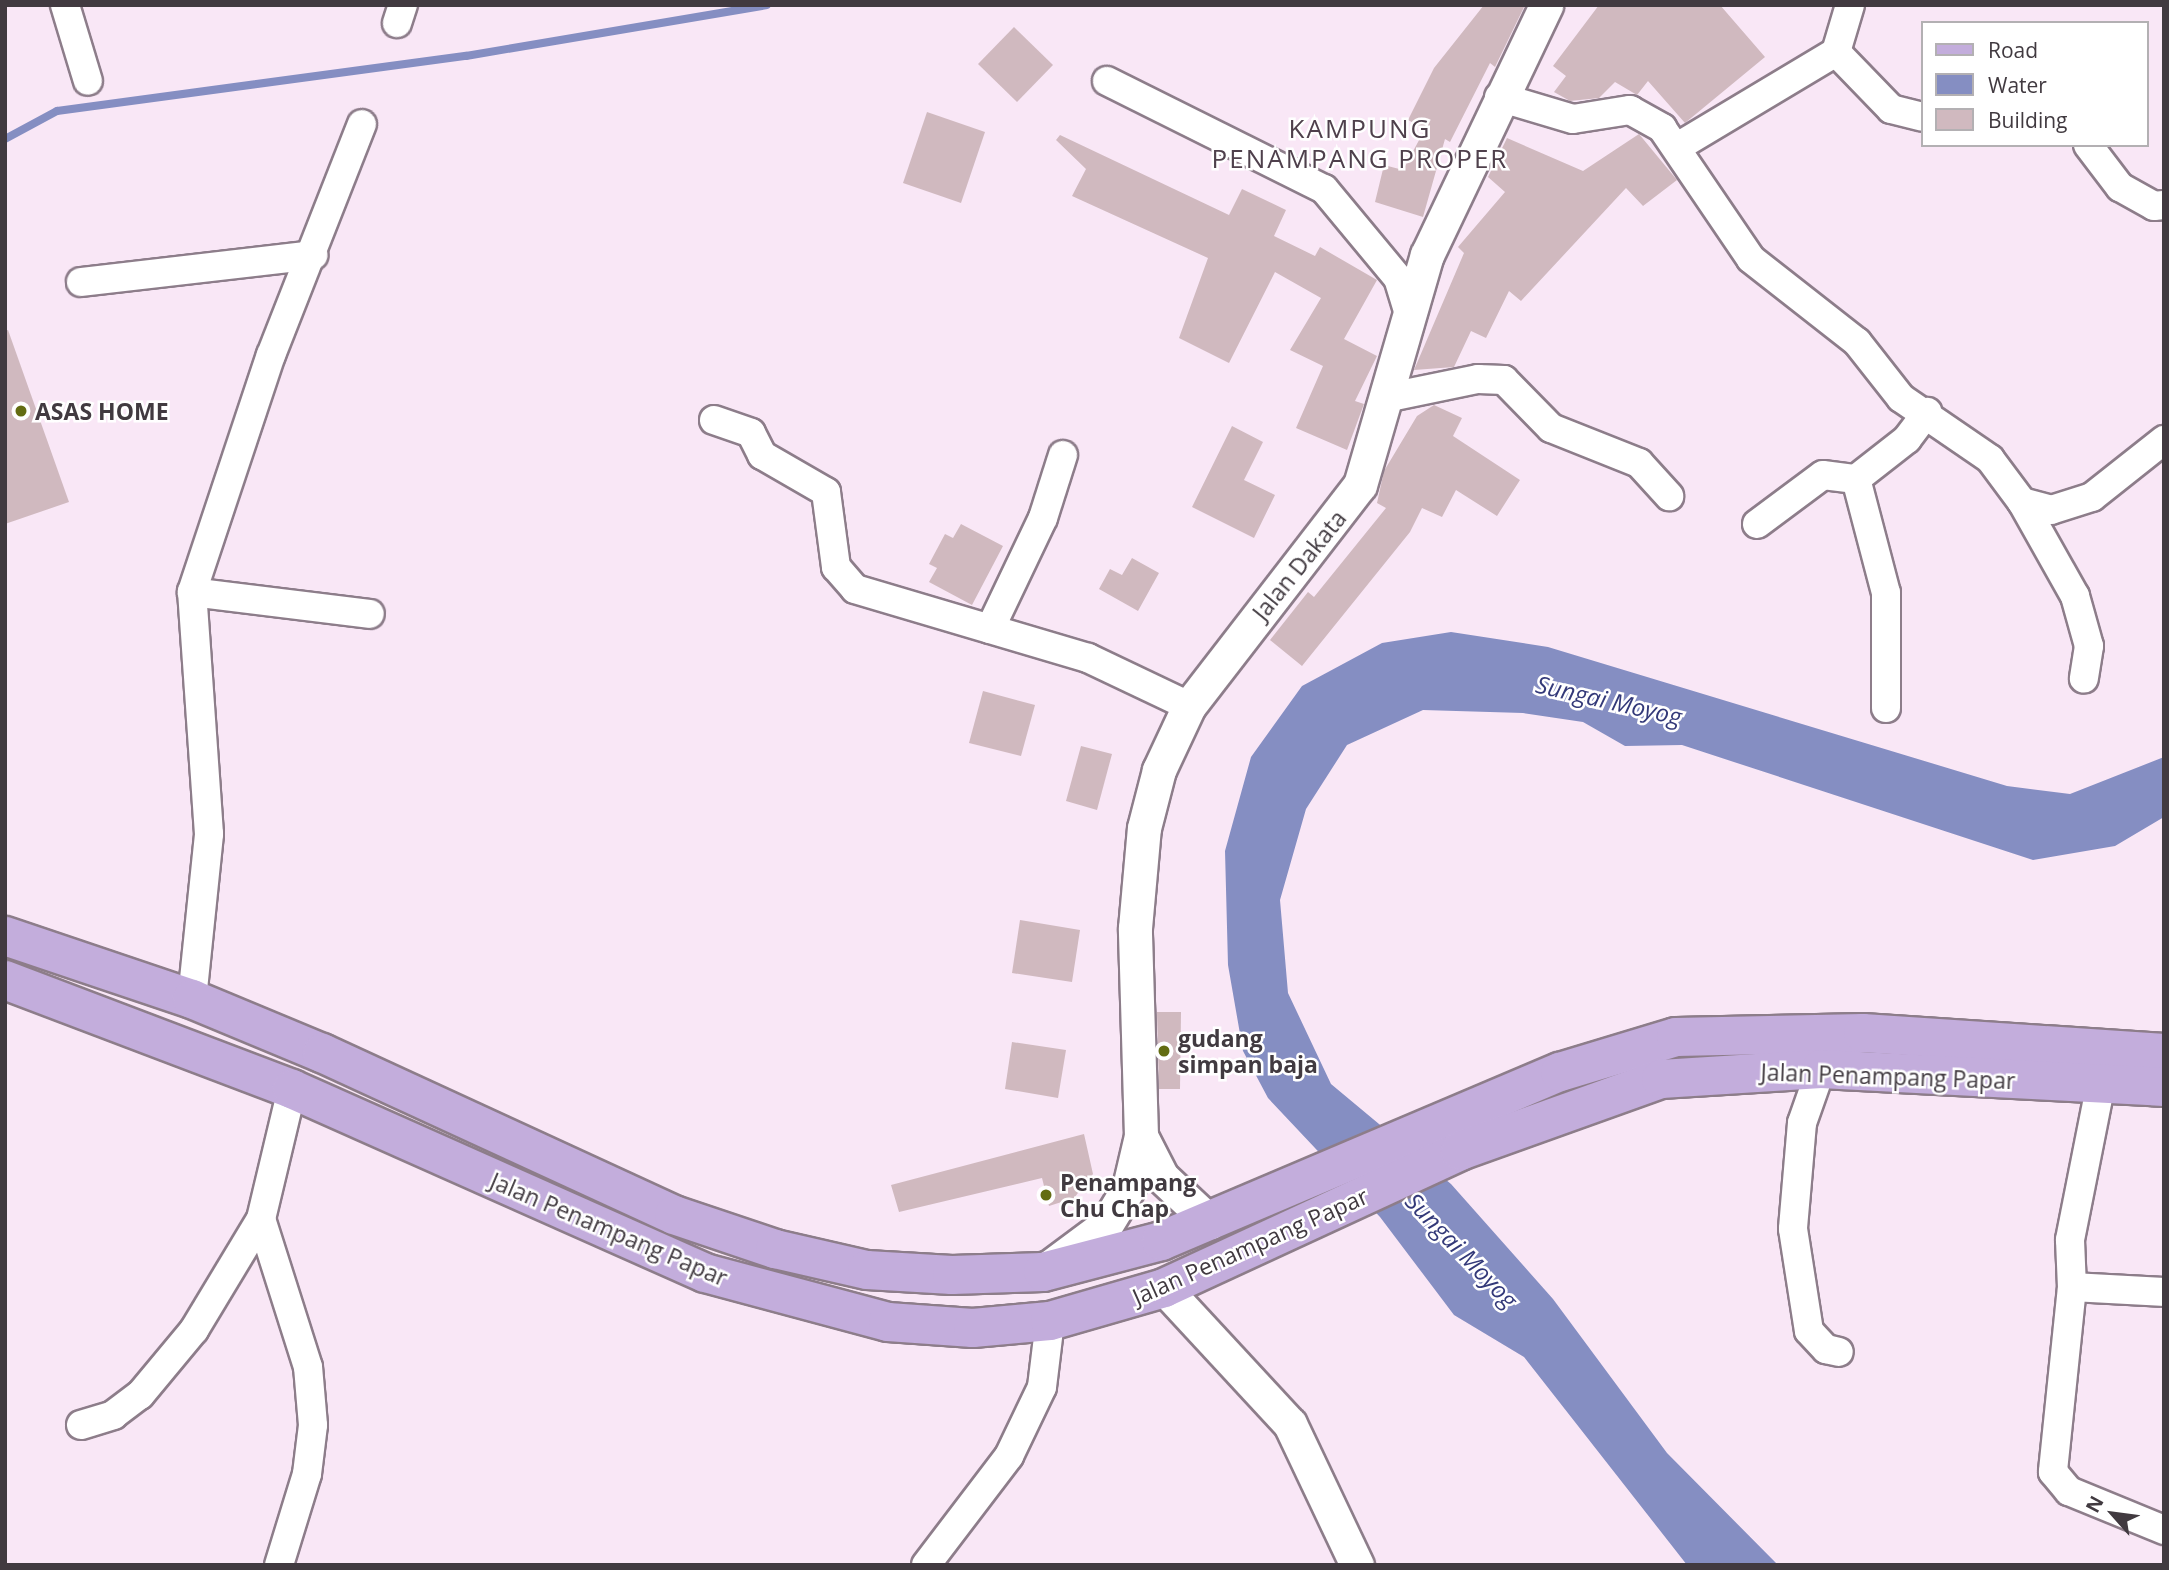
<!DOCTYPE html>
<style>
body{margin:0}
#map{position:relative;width:2169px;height:1570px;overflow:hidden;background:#f9e7f6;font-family:"Open Sans",sans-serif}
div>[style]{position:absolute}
.water>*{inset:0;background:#858ec2}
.stream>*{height:8px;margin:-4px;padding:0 4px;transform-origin:4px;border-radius:4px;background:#858ec2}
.building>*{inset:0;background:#d0b9bf}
.roads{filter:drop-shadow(2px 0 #8d7d8a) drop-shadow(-2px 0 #8d7d8a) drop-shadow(0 2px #8d7d8a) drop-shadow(0 -2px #8d7d8a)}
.minor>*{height:28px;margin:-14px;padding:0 14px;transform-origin:14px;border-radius:14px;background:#fff}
.tertiary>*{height:33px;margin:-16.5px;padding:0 16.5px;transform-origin:16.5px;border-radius:16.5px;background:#fff}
.primary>*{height:38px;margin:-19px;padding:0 19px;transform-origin:19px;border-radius:19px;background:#c3addc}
.dots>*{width:19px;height:19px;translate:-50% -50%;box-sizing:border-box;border:4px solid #fff;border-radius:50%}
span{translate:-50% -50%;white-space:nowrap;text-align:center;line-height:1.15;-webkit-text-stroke:5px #fff;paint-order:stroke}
.poi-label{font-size:23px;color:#413a40;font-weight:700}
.left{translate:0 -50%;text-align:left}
.street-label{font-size:23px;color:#413a40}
.water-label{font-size:24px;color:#333979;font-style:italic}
.quarter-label{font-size:26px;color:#4f404c;letter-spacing:2px}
.frame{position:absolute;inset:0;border:7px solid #413a40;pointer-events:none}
.legend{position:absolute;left:1921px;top:21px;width:228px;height:126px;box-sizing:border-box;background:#fff;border:2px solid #b3b0b3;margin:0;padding:9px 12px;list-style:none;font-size:21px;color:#413a40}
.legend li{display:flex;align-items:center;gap:14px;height:35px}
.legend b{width:35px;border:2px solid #b3b0b3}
.north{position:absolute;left:2078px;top:1479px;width:70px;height:70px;-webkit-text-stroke:5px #fff;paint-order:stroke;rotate:298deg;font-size:19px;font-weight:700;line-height:28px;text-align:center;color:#413a40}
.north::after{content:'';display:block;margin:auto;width:24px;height:32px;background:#413a40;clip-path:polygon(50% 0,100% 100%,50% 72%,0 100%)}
</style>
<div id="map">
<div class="water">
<div style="clip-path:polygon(1451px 632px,1548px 647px,2007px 786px,2070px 794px,2164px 757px,2164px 817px,2115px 846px,2033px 860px,1682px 745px,1625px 746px,1583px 722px,1523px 713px,1423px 710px,1347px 745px,1306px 809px,1280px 900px,1288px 993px,1331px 1084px,1451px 1184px,1553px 1299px,1667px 1453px,1778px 1565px,1687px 1565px,1524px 1357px,1454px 1315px,1380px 1217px,1268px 1098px,1243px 1051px,1228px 965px,1225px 851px,1251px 757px,1302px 686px,1382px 643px)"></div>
</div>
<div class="stream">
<div style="left:5px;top:139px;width:59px;rotate:-28.3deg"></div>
<div style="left:57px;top:111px;width:413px;rotate:-7.7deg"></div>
<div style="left:466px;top:56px;width:305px;rotate:-9.6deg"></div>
</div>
<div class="building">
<div style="clip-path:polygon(1484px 5px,1525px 5px,1495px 67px,1490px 63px,1450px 142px,1445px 139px,1423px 217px,1375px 202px,1384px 165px,1403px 170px,1425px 129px,1408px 120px,1434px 68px)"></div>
<div style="clip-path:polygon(1599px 5px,1720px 5px,1765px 57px,1685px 123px,1648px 81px,1637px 95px,1615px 82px,1599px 98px,1570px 101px,1554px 92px,1566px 76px,1553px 66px)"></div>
<div style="clip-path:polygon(1014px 27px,1053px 65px,1017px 102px,978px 64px)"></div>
<div style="clip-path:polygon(927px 112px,985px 132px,961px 203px,903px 183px)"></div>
<div style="clip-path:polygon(1639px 134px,1677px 180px,1643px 206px,1626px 188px,1521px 301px,1509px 291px,1486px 338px,1471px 331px,1454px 367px,1414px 370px,1464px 253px,1458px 247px,1505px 192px,1488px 177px,1507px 138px,1583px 171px)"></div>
<div style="clip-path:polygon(1060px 135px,1229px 215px,1242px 189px,1286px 210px,1274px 236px,1315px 256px,1320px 247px,1377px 280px,1344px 339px,1377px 356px,1355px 401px,1364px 404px,1347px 450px,1296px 428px,1323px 366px,1290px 350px,1321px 298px,1275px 272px,1229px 363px,1179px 338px,1208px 258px,1072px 196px,1086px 169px,1056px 140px)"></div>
<div style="clip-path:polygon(8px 330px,69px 502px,5px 524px,5px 331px)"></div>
<div style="clip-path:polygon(1434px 405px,1462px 418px,1453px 436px,1520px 480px,1497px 516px,1456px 490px,1442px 517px,1422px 508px,1410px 532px,1302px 666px,1270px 640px,1308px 592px,1314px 597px,1386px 508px,1377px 503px,1384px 471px,1417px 416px)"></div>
<div style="clip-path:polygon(1232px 426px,1263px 442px,1244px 480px,1275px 495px,1254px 538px,1192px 507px)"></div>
<div style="clip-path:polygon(961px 524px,1003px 546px,972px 605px,929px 582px,937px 568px,929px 564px,945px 534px,953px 538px)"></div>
<div style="clip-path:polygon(1132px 558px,1159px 573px,1138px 611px,1099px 589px,1110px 569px,1122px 575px)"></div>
<div style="clip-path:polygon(983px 691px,1035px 705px,1021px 756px,969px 743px)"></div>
<div style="clip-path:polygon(1081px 746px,1112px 754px,1097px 810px,1066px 801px)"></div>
<div style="clip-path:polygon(1020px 920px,1080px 930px,1072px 982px,1012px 973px)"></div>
<div style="clip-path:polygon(1157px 1012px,1181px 1012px,1180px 1089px,1159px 1089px)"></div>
<div style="clip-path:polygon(1012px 1042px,1066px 1050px,1058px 1098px,1005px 1089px)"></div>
<div style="clip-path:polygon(1084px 1134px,1093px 1174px,1074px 1198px,1049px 1206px,1042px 1178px,899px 1212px,891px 1185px)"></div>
</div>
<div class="roads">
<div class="minor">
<div style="left:65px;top:5px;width:79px;rotate:73.2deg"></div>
<div style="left:397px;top:23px;width:19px;rotate:-72deg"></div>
<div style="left:1836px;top:52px;width:79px;rotate:46deg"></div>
<div style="left:1891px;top:109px;width:32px;rotate:14deg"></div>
<div style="left:1107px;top:81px;width:242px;rotate:26.5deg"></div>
<div style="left:1324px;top:189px;width:116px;rotate:50.3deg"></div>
<div style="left:1398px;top:278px;width:37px;rotate:73deg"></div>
<div style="left:1499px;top:97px;width:77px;rotate:16.6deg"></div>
<div style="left:1573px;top:119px;width:58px;rotate:-9deg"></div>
<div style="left:1630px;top:110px;width:37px;rotate:29deg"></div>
<div style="left:1662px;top:128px;width:158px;rotate:55.8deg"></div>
<div style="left:1751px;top:259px;width:135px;rotate:38.1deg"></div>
<div style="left:1857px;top:342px;width:71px;rotate:51.8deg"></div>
<div style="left:1901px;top:398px;width:108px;rotate:34.4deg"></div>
<div style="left:1990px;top:459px;width:54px;rotate:53.3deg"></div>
<div style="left:2022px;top:502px;width:30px;rotate:15deg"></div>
<div style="left:2051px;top:510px;width:43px;rotate:-17.6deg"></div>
<div style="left:2092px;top:497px;width:92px;rotate:-38.4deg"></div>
<div style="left:2088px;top:145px;width:53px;rotate:52.7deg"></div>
<div style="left:2120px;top:187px;width:39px;rotate:29deg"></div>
<div style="left:2154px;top:206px;width:10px;rotate:-6deg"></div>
<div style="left:1679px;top:146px;width:183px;rotate:-30.9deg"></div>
<div style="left:1836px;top:52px;width:49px;rotate:-73.4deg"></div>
<div style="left:81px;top:282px;width:234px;rotate:-6.6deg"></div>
<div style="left:1390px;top:397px;width:90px;rotate:-11.6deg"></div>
<div style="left:1478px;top:379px;width:26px;rotate:2deg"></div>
<div style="left:1504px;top:380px;width:67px;rotate:45.6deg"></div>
<div style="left:1551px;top:428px;width:95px;rotate:21.7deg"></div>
<div style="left:1639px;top:463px;width:45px;rotate:47.7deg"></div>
<div style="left:714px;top:420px;width:39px;rotate:19deg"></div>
<div style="left:751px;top:433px;width:25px;rotate:63deg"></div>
<div style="left:762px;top:455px;width:74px;rotate:30deg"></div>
<div style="left:826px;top:492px;width:76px;rotate:82.4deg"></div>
<div style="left:836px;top:567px;width:29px;rotate:49deg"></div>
<div style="left:855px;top:589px;width:243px;rotate:16.5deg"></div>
<div style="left:1088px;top:658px;width:112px;rotate:25.4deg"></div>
<div style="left:2022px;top:502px;width:108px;rotate:60.6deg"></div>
<div style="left:2075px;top:596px;width:52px;rotate:74.4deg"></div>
<div style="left:2089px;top:646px;width:33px;rotate:99deg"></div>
<div style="left:1757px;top:524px;width:82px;rotate:-36.6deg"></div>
<div style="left:1823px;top:475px;width:33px;rotate:7deg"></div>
<div style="left:192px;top:592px;width:179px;rotate:7deg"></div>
<div style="left:990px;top:629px;width:123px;rotate:-64.5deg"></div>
<div style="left:1043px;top:518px;width:66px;rotate:-72.4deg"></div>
<div style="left:1886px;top:708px;width:115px;rotate:-90deg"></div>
<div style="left:1886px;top:593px;width:118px;rotate:-104.7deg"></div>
<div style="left:1856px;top:479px;width:65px;rotate:-38.1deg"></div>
<div style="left:1907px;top:439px;width:34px;rotate:-53deg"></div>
<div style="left:192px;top:999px;width:166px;rotate:-84.1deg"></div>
<div style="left:209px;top:834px;width:243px;rotate:-94deg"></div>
<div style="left:192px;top:592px;width:250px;rotate:-71.6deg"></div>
<div style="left:271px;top:355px;width:248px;rotate:-68.5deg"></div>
<div style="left:1821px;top:1069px;width:57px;rotate:109.4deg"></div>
<div style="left:1802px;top:1123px;width:106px;rotate:94.9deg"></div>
<div style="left:1793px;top:1229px;width:103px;rotate:81.1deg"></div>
<div style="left:1809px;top:1331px;width:25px;rotate:47deg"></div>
<div style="left:1826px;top:1349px;width:13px;rotate:13deg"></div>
<div style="left:2101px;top:1083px;width:160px;rotate:101.2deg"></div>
<div style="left:2070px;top:1240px;width:47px;rotate:87.6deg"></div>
<div style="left:2072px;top:1287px;width:92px;rotate:3.1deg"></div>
<div style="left:2072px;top:1287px;width:186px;rotate:95.9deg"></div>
<div style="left:2053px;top:1472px;width:25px;rotate:50deg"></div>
<div style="left:2069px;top:1491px;width:103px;rotate:22.3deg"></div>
<div style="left:81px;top:1425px;width:34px;rotate:-17deg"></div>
<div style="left:113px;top:1415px;width:34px;rotate:-37deg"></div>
<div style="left:140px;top:1395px;width:85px;rotate:-50.3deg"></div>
<div style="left:194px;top:1330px;width:130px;rotate:-58.9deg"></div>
<div style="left:279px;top:1565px;width:95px;rotate:-72.9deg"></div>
<div style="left:307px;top:1474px;width:49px;rotate:-83deg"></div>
<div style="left:313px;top:1425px;width:58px;rotate:-94.9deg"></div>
<div style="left:308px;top:1367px;width:155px;rotate:-107.6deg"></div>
<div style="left:261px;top:1219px;width:134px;rotate:-76.6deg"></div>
<div style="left:926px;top:1565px;width:137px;rotate:-52.7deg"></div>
<div style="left:1009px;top:1456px;width:76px;rotate:-64.4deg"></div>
<div style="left:1042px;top:1387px;width:66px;rotate:-83.1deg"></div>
</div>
<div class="tertiary">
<div style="left:1141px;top:1136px;width:46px;rotate:62.9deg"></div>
<div style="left:1162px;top:1177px;width:66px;rotate:43.2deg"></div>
<div style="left:1048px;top:1268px;width:72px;rotate:-36.6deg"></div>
<div style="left:1106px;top:1225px;width:44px;rotate:-58.8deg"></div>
<div style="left:1129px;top:1187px;width:52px;rotate:-76.8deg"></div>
<div style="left:1141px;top:1136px;width:208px;rotate:-91.7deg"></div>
<div style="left:1135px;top:928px;width:100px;rotate:-84.9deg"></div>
<div style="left:1144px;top:828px;width:60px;rotate:-75.5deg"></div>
<div style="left:1159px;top:770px;width:71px;rotate:-64.9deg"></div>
<div style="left:1189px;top:706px;width:279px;rotate:-52.3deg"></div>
<div style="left:1360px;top:485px;width:240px;rotate:-73.8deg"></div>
<div style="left:1427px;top:255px;width:277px;rotate:-64.5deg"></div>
<div style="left:1164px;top:1288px;width:185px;rotate:47.2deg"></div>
<div style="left:1290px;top:1424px;width:156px;rotate:64.6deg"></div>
</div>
<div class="primary">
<div style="left:5px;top:936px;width:197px;rotate:18.6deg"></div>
<div style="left:192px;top:999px;width:141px;rotate:22.6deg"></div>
<div style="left:322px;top:1053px;width:387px;rotate:24.7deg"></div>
<div style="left:674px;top:1215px;width:107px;rotate:18.6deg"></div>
<div style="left:775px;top:1249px;width:94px;rotate:12.9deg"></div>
<div style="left:867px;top:1270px;width:85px;rotate:3.4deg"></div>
<div style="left:952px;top:1275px;width:91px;rotate:-1.9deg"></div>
<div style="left:1043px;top:1272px;width:122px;rotate:-14.7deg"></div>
<div style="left:1161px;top:1241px;width:433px;rotate:-23deg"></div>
<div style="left:1560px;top:1072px;width:121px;rotate:-16.8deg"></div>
<div style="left:1676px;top:1037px;width:187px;rotate:-1.2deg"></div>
<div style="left:1863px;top:1033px;width:302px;rotate:3.8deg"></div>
<div style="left:5px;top:980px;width:307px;rotate:20.8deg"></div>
<div style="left:292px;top:1089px;width:452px;rotate:24deg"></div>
<div style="left:705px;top:1273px;width:189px;rotate:15deg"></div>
<div style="left:888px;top:1322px;width:85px;rotate:4deg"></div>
<div style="left:973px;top:1328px;width:77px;rotate:-5.2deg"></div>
<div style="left:1050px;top:1321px;width:119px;rotate:-16.1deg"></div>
<div style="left:1164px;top:1288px;width:326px;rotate:-24.8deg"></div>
<div style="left:1460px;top:1151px;width:214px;rotate:-19.7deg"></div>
<div style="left:1661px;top:1079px;width:160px;rotate:-3.6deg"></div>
<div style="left:1821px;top:1069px;width:343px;rotate:3deg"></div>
</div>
</div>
<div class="dots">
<div style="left:21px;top:411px;background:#636c12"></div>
<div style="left:1164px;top:1051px;background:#636c12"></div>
<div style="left:1046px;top:1195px;background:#636c12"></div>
</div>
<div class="poi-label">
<span class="left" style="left:35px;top:411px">ASAS HOME</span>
<span class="left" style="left:1178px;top:1051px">gudang<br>simpan baja</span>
<span class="left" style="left:1060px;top:1195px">Penampang<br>Chu Chap</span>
</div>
<div class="street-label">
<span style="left:1299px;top:565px;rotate:-51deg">Jalan Dakata</span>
<span style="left:1888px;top:1076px;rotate:2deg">Jalan Penampang Papar</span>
<span style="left:609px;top:1229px;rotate:23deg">Jalan Penampang Papar</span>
<span style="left:1250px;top:1246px;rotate:-24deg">Jalan Penampang Papar</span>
</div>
<div class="water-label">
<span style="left:1609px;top:700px;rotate:13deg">Sungai Moyog</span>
<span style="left:1462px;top:1250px;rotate:46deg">Sungai Moyog</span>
</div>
<div class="quarter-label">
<span style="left:1360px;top:144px">KAMPUNG<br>PENAMPANG PROPER</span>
</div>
<div class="frame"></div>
<ul class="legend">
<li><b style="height:9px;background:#c3addc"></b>Road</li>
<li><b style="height:19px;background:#858ec2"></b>Water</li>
<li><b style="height:19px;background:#d0b9bf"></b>Building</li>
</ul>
<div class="north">N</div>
</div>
